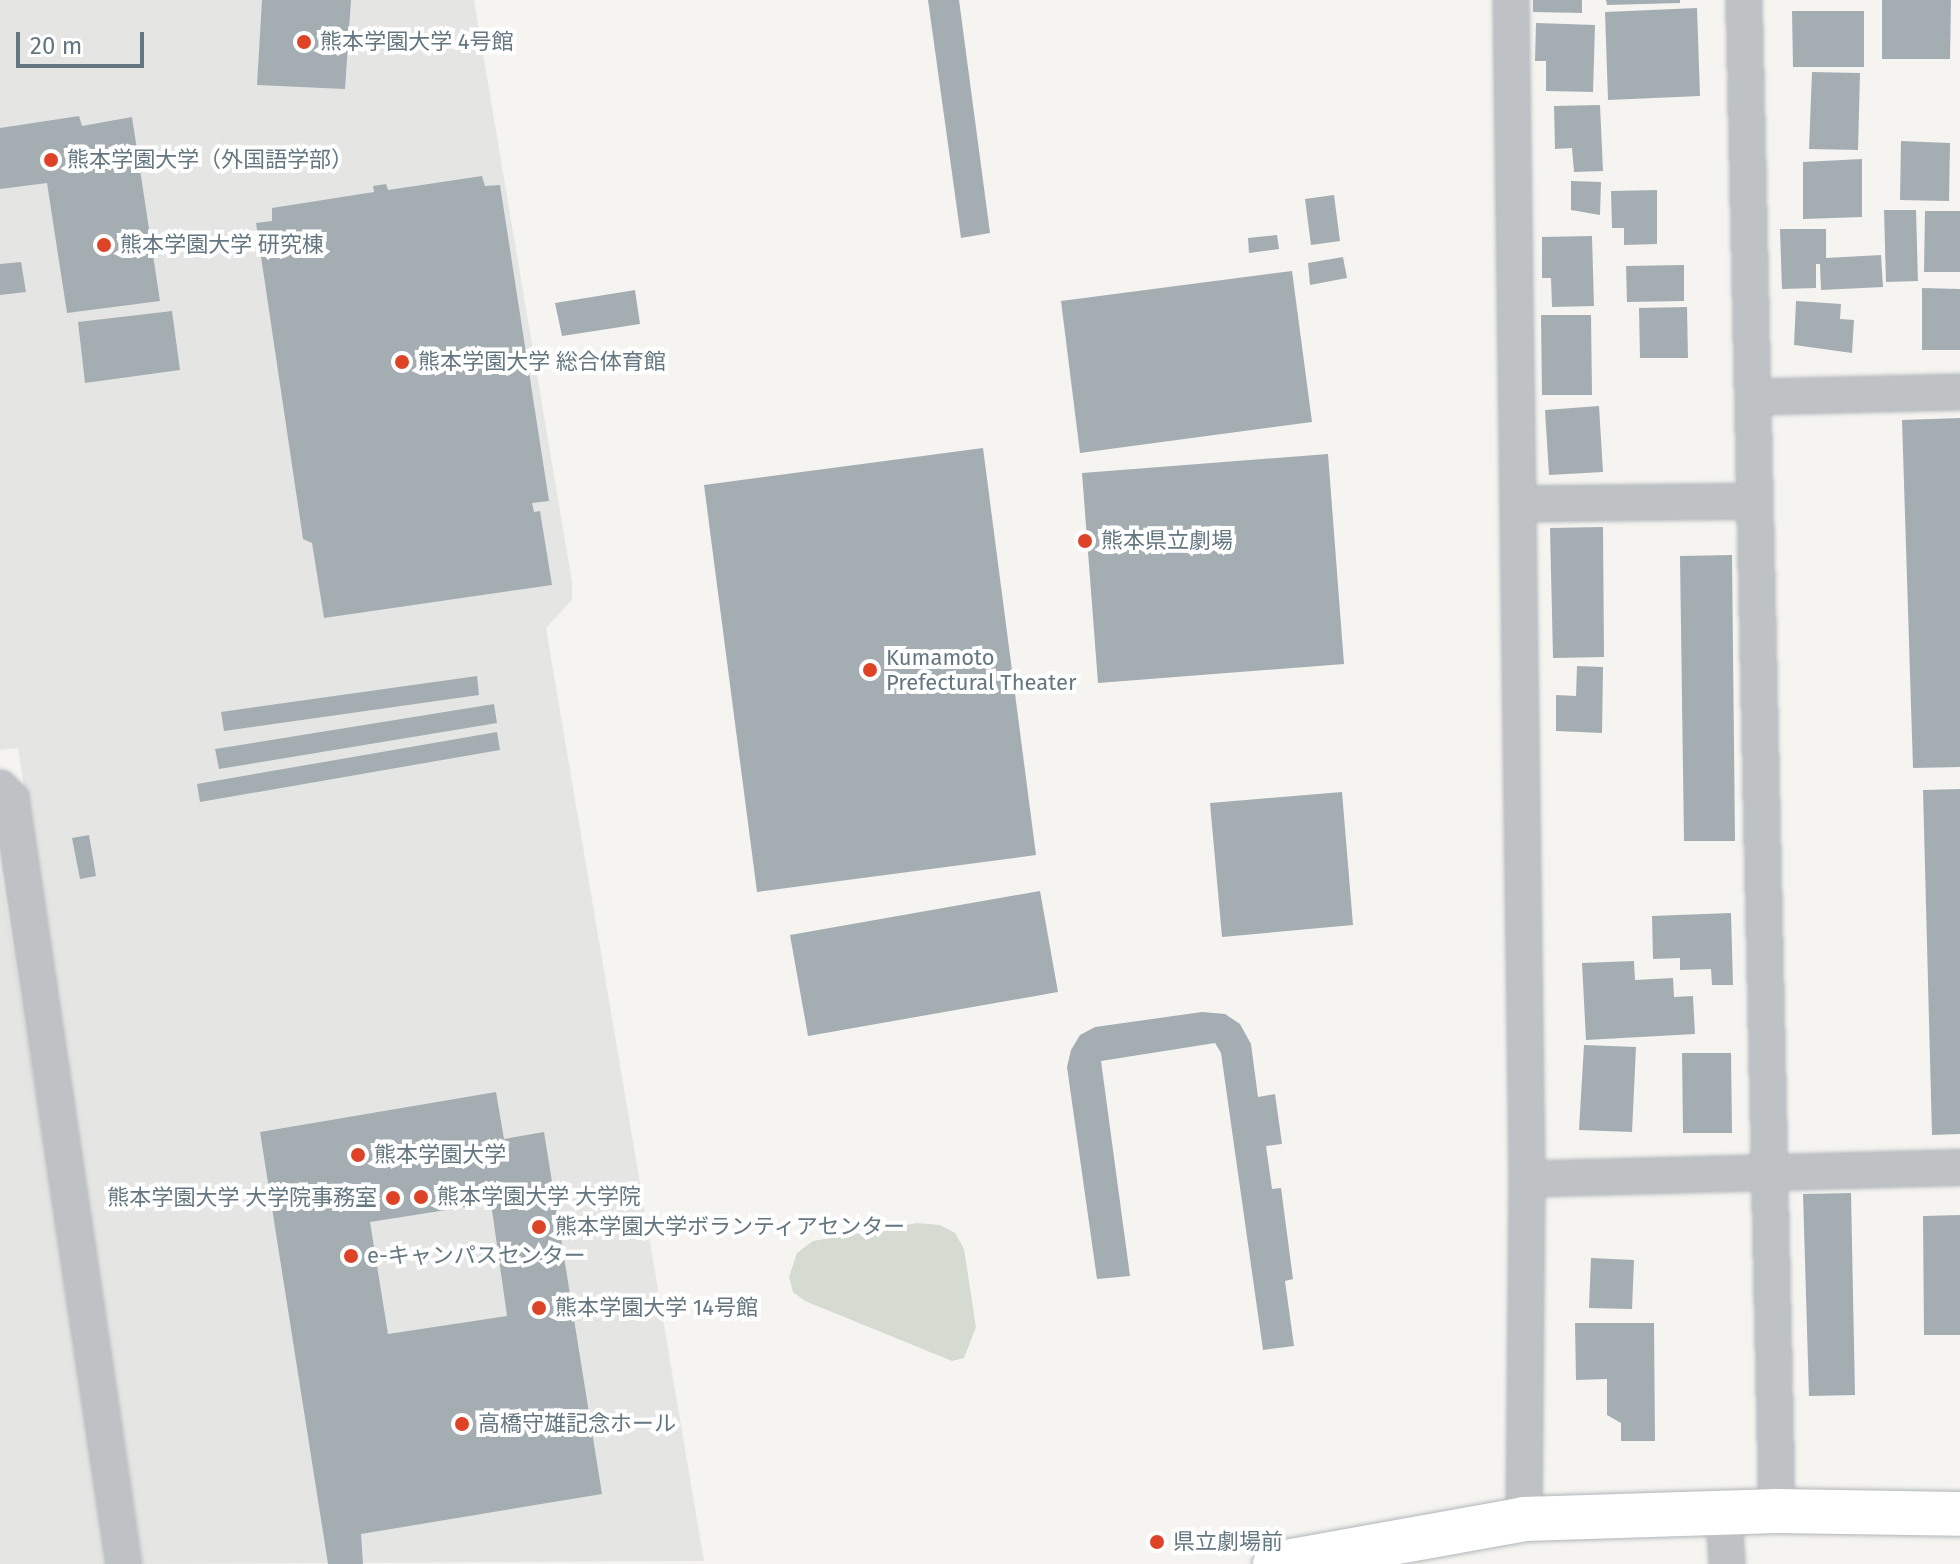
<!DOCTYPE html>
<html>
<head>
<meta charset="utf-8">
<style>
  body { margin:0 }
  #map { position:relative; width:1960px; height:1564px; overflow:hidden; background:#f5f4f1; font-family:"Fira Sans","Noto Sans JP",sans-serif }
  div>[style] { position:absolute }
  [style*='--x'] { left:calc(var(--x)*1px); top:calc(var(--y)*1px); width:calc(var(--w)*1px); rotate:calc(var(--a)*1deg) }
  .built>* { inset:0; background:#e5e6e4 }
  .green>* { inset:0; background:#d6dbd2 }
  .building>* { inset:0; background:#a4aeb2 }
  .roads { filter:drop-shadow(0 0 2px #b0b6ba) drop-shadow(0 0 2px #b0b6ba) }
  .street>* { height:34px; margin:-17px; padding:0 17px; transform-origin:17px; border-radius:17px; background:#bec2c5 }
  .secondary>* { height:44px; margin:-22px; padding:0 22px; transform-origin:22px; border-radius:22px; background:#fff }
  .dots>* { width:22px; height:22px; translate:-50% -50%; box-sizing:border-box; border:4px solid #fff; border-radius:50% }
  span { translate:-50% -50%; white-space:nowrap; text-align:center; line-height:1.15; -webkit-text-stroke:8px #fff; paint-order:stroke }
  .poi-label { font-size:22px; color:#647781 }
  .left { translate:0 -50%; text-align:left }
  .right { translate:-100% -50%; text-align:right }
  .scale { position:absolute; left:16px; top:32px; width:128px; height:36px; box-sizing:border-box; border:4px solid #647781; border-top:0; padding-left:10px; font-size:24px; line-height:28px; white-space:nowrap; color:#647781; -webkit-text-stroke:6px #fff; paint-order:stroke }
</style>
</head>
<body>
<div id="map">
  <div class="built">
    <i style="clip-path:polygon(0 0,474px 0,572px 582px,572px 600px,546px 628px,704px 1561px,143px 1564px,18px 748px,0 750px)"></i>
    <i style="clip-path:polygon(0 869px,20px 996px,113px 1564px,0 1564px)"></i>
  </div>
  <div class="green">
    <i style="clip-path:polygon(917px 1223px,940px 1225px,955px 1233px,964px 1249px,976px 1327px,964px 1358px,952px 1361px,805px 1301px,793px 1292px,789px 1277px,797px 1253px,813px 1241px)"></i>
  </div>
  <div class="building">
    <i style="clip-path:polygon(262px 0,351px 0,345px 89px,257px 85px)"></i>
    <i style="clip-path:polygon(928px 0,959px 0,990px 233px,961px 238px)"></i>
    <i style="clip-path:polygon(1533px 0,1582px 0,1582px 13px,1533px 12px)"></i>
    <i style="clip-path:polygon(1606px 0,1680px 0,1680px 3px,1607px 5px)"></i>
    <i style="clip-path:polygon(1882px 0,1951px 0,1950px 59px,1882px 59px)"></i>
    <i style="clip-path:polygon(1697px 8px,1700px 96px,1608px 100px,1605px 12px)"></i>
    <i style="clip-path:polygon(1792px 11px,1864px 11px,1864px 67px,1793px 67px)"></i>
    <i style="clip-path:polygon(1536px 23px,1595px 25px,1593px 92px,1546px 91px,1546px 61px,1535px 61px)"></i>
    <i style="clip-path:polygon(1812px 72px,1860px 73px,1858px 150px,1809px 149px)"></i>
    <i style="clip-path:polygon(1600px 105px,1603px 171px,1574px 172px,1572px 148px,1555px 149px,1554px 106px)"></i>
    <i style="clip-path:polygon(79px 116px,82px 126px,132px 117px,160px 301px,67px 313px,47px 183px,0 189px,0 128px)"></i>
    <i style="clip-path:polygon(1901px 141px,1950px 143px,1949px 201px,1900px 200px)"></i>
    <i style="clip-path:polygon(1862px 159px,1862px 217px,1803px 219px,1803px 162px)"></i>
    <i style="clip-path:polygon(482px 176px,485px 186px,500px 185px,549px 501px,532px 503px,534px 512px,540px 511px,552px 585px,324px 618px,312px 543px,303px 539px,256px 223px,272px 221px,272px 208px,374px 192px,373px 186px,386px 184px,388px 190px)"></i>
    <i style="clip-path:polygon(1571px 181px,1601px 182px,1600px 215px,1571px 210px)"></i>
    <i style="clip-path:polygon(1657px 190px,1657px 244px,1624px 245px,1624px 228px,1612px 228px,1611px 191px)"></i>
    <i style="clip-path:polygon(1334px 195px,1340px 241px,1311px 245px,1305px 199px)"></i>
    <i style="clip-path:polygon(1884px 210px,1916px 210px,1918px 281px,1886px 282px)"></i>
    <i style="clip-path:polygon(1925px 211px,1960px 211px,1960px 272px,1924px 272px)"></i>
    <i style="clip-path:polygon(1780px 229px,1826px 229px,1826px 258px,1881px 255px,1883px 287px,1821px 290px,1820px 264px,1816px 264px,1816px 288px,1782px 289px)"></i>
    <i style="clip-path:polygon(1277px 235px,1279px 249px,1249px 253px,1248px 238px)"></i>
    <i style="clip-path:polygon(1592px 236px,1594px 306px,1552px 307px,1551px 278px,1542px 278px,1542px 237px)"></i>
    <i style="clip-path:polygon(1343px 257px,1347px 278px,1310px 285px,1308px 263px)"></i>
    <i style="clip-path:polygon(21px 262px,26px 292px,0 295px,0 264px)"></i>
    <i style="clip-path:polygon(1684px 265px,1684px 301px,1627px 302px,1626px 266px)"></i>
    <i style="clip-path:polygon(1292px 271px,1312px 422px,1080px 453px,1061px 301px)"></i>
    <i style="clip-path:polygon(1922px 288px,1960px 289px,1960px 350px,1922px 350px)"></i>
    <i style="clip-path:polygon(635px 290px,640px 324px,562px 336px,555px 303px)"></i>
    <i style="clip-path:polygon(1796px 301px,1841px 304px,1840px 319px,1854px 320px,1852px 353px,1794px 345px)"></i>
    <i style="clip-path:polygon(1687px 307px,1688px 358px,1640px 358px,1639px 308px)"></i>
    <i style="clip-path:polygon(172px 311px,180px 370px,85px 383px,78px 322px)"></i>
    <i style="clip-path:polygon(1541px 315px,1591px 315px,1592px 395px,1542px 395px)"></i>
    <i style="clip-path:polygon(1599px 406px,1603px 472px,1549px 475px,1545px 410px)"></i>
    <i style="clip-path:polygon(1960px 418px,1960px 767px,1913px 768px,1902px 420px)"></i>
    <i style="clip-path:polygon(983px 448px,1036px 855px,757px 892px,704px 485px)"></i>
    <i style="clip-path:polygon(1328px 454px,1344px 664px,1098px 683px,1082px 473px)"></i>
    <i style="clip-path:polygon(1603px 527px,1604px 657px,1553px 658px,1550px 528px)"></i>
    <i style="clip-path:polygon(1732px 555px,1735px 841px,1684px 841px,1680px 556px)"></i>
    <i style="clip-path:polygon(1577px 666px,1603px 667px,1602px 733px,1556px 731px,1556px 695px,1576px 696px)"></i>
    <i style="clip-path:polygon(477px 676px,479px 695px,224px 731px,221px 712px)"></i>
    <i style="clip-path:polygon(494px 704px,497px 723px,219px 769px,215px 749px)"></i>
    <i style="clip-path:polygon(497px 732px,500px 750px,200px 802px,197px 784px)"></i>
    <i style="clip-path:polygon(1960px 789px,1960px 1134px,1932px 1135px,1923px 790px)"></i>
    <i style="clip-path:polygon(1342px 792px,1353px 925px,1222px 937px,1210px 803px)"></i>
    <i style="clip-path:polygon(89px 835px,96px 876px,80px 879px,72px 838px)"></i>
    <i style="clip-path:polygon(1040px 891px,1058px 992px,808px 1036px,790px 935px)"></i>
    <i style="clip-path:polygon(1731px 913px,1733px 985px,1712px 985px,1711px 969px,1680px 970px,1680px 958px,1653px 959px,1652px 916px)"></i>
    <i style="clip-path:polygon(1634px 961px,1635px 980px,1673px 978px,1674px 997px,1693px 996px,1695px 1034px,1586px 1040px,1582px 963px)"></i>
    <i style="clip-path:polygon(1202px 1012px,1225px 1014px,1240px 1024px,1251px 1044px,1258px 1097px,1275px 1094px,1282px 1144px,1266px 1146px,1272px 1189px,1281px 1188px,1293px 1279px,1285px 1281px,1294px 1346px,1263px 1350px,1221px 1053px,1215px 1043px,1101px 1061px,1130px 1276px,1097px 1279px,1067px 1067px,1071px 1050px,1080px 1035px,1095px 1027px)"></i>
    <i style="clip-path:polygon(1584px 1045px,1636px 1047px,1632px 1132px,1579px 1130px)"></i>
    <i style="clip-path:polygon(1682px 1053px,1731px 1053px,1732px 1133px,1683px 1133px)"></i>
    <i style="clip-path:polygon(evenodd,496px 1092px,504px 1139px,544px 1132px,602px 1494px,361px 1534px,363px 1564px,328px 1564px,260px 1132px,496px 1092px,491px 1203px,507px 1316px,388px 1334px,370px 1222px,491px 1203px)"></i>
    <i style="clip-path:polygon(1851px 1193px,1855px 1395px,1809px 1396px,1803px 1194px)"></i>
    <i style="clip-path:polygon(1960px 1215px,1960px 1335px,1924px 1335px,1923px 1216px)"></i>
    <i style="clip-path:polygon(1591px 1258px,1634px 1260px,1632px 1309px,1589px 1308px)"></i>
    <i style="clip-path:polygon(1575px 1323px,1654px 1323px,1655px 1441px,1621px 1441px,1621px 1423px,1607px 1415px,1607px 1379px,1576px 1380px)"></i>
  </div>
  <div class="roads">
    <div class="street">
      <i style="--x:1511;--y:0;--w:1179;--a:89.22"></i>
      <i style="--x:1527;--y:1179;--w:340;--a:90.5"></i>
      <i style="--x:1753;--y:397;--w:207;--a:-1.4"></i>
      <i style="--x:1755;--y:501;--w:1010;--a:88.75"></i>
      <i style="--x:1518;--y:504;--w:237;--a:-0.7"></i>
      <i style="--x:1755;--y:501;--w:501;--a:-91.26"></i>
      <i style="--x:0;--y:788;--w:16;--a:45"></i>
      <i style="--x:11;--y:799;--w:773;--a:81.6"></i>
      <i style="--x:1527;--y:1179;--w:433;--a:-1.5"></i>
      <i style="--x:1724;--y:1516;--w:48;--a:86.4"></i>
    </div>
    <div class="secondary">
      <i style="--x:1275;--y:1564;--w:253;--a:-10.2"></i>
      <i style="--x:1524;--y:1519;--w:253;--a:-1.8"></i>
      <i style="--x:1777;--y:1511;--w:183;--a:0.9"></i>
    </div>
  </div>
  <div class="dots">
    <i style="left:304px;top:42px;background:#df4327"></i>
    <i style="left:51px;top:160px;background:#df4327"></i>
    <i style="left:104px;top:245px;background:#df4327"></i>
    <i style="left:402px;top:362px;background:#df4327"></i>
    <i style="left:1085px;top:541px;background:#df4327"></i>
    <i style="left:870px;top:670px;background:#df4327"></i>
    <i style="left:358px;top:1155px;background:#df4327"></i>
    <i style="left:421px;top:1197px;background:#df4327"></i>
    <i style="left:393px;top:1198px;background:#df4327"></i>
    <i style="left:539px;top:1227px;background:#df4327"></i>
    <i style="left:351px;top:1256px;background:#df4327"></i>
    <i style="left:539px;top:1308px;background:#df4327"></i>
    <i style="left:462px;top:1424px;background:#df4327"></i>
    <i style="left:1157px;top:1542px;background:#df4327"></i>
  </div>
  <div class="poi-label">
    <span class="left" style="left:320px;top:42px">熊本学園大学 4号館</span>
    <span class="left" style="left:67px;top:160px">熊本学園大学（外国語学部）</span>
    <span class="left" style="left:120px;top:245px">熊本学園大学 研究棟</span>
    <span class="left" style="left:418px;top:362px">熊本学園大学 総合体育館</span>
    <span class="left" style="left:1101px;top:541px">熊本県立劇場</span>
    <span class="left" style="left:886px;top:670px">Kumamoto<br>Prefectural Theater</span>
    <span class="left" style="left:374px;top:1155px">熊本学園大学</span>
    <span class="left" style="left:437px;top:1197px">熊本学園大学 大学院</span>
    <span class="right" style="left:377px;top:1198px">熊本学園大学 大学院事務室</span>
    <span class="left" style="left:555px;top:1227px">熊本学園大学ボランティアセンター</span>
    <span class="left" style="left:367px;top:1256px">e-キャンパスセンター</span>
    <span class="left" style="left:555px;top:1308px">熊本学園大学 14号館</span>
    <span class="left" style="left:478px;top:1424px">高橋守雄記念ホール</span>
    <span class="left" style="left:1173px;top:1542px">県立劇場前</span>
  </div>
  <div class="scale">20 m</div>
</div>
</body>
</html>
